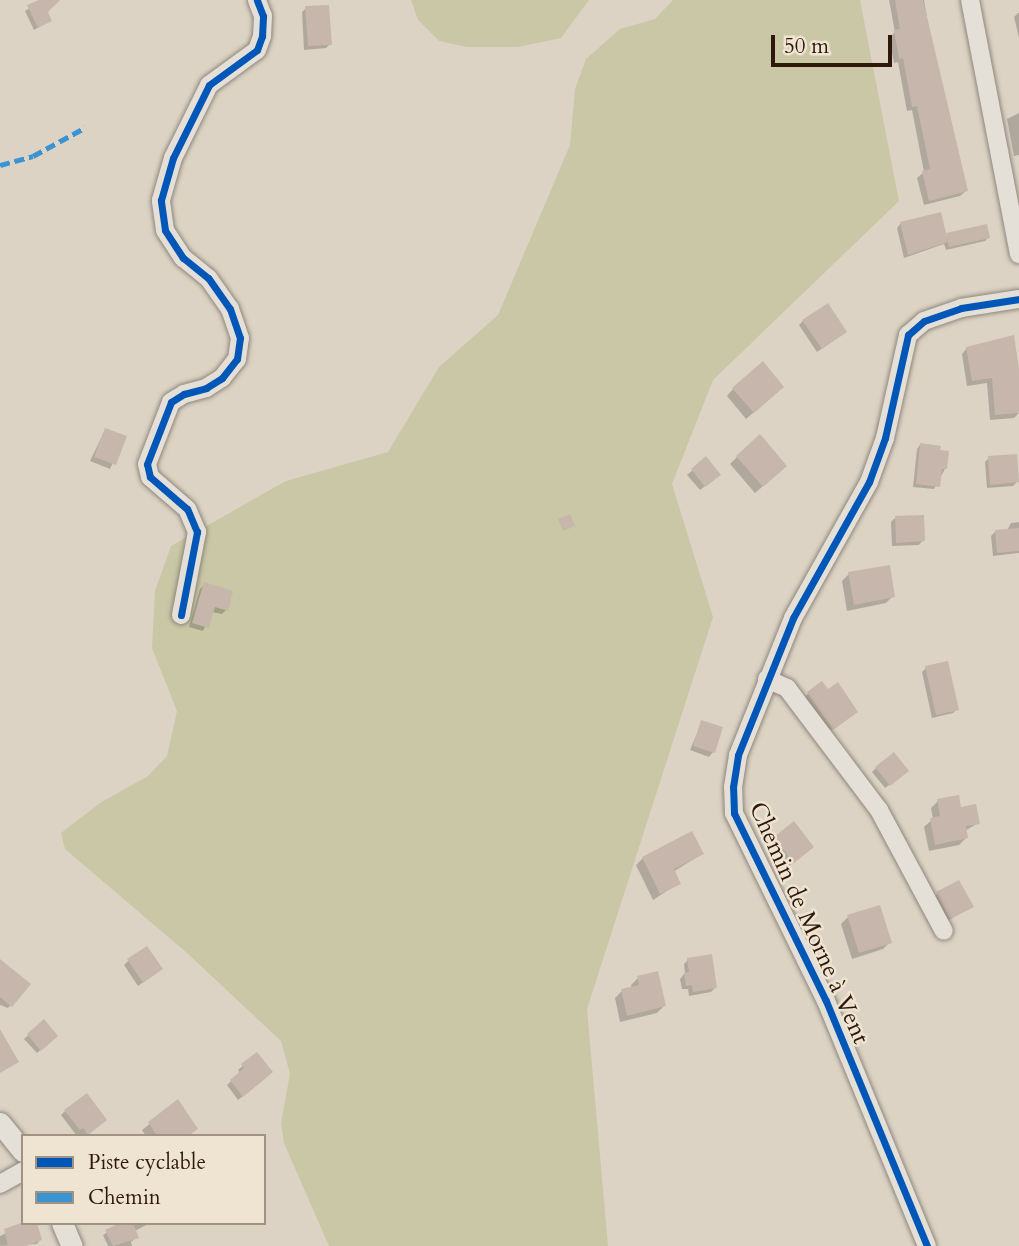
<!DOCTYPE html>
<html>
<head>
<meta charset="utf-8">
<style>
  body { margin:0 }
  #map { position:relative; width:1019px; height:1246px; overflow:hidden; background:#dcd3c4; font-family:Cardo,serif }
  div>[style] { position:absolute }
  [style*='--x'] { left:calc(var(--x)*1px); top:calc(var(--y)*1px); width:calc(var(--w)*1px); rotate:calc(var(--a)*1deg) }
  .green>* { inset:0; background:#c9c7a5 }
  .shadow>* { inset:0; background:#0003 }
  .building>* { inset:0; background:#c7b6ac }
  .roads { filter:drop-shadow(0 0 2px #8f877c) drop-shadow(0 0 2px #8f877c) }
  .minor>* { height:18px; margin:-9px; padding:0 9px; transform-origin:9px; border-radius:9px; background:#e4e0d8 }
  .tertiary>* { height:21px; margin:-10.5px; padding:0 10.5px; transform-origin:10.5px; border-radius:10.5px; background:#e4e0d8 }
  .quiet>* { height:5px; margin-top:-2.5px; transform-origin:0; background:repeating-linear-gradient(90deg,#3c93d2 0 10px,transparent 0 15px) }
  .cycleway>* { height:7px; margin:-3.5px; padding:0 3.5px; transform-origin:3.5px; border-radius:3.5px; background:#0057b8 }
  span { translate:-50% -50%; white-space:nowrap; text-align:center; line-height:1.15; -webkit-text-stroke:5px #efe4d2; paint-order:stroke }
  .street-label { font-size:24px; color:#2e180a }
  .legend { position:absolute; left:21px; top:1134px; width:245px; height:91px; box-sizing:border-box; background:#efe4d2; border:2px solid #a29282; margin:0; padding:9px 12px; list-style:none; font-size:21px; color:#2e180a }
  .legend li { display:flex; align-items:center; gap:14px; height:35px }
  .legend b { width:35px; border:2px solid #a29282 }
  .scale { position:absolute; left:771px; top:35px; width:121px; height:32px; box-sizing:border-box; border:4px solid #2e180a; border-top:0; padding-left:9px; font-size:21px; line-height:24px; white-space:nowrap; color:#2e180a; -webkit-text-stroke:5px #efe4d2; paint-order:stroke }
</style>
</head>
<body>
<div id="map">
  <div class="green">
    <i style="clip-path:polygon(411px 0,589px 0,561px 38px,518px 47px,467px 47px,439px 41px,418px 20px)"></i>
    <i style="clip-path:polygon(673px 0,860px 0,899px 201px,713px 380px,672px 484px,713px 617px,587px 1009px,608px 1246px,329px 1246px,284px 1143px,281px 1123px,290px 1074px,281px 1041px,187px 953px,65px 849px,61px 833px,100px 803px,148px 776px,167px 756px,177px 711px,152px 648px,155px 591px,171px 546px,286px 481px,388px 452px,439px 367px,498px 315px,570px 145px,575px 89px,586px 59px,620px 29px,655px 19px)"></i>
  </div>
  <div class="shadow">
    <i style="clip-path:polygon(43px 0,57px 0,46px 11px,50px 20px,34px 30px,25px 11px)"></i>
    <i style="clip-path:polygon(889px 0,924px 0,935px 65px,966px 191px,960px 196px,924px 205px,917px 178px,924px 172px,912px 110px,907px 111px,898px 62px,894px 63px,889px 38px,895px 32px)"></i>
    <i style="clip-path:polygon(306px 8px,330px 44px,326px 48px,304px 50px,302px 12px)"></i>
    <i style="clip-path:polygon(1018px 13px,1019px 13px,1019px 38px,1014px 17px)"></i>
    <i style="clip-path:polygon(1019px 113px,1019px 155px,1014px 156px,1007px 119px)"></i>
    <i style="clip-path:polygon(901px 223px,945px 236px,988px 238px,985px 241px,946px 250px,944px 244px,904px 258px,897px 228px)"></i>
    <i style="clip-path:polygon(803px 321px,840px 336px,817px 352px,799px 325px)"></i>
    <i style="clip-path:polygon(967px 348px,1019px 381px,1019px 413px,1014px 418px,990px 420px,987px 383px,967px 386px,962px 354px)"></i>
    <i style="clip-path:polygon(733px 389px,775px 394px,746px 419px,727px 396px)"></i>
    <i style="clip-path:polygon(105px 430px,125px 437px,110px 469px,90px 461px)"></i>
    <i style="clip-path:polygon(920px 445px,945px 469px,934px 489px,913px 487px,917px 449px)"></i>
    <i style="clip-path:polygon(737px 457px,778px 473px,755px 493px,730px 464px)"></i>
    <i style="clip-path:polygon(989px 458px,1017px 482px,1013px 486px,987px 488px,985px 462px)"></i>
    <i style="clip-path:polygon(706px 459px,714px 479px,700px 490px,687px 475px)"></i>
    <i style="clip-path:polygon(895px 518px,923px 540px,919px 545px,892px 546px,891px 522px)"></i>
    <i style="clip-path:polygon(1019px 522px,1019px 553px,993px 556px,991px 536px,995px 532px,1007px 531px,1011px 523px)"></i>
    <i style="clip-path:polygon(849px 574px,893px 596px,886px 603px,847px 611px,842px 581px)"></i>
    <i style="clip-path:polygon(205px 584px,226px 610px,222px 614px,212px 612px,203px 631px,189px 627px,200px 589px)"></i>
    <i style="clip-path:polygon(926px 668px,957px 709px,953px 713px,932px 718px,922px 672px)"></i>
    <i style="clip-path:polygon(822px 684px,852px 715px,828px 732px,804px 697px)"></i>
    <i style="clip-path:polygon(702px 722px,713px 752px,709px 757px,690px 750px)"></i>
    <i style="clip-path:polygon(876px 768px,903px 775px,885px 788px,872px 772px)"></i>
    <i style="clip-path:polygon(938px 801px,960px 809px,978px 823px,965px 831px,966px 838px,959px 845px,929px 851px,924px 827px,933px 819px,931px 808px)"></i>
    <i style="clip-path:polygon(775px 838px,808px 851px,789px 866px,771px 842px)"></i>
    <i style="clip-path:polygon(702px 854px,673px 872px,679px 883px,653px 900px,636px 865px,643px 858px)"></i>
    <i style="clip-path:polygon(937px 894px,972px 906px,946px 922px,933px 898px)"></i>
    <i style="clip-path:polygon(848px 917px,890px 942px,883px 949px,852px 959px,841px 924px)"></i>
    <i style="clip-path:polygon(688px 960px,715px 988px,711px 992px,689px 996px,688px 989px,682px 989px,680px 979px,685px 973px,684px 964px)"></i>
    <i style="clip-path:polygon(128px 961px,156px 973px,138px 986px,124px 965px)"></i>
    <i style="clip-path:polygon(0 970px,12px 1003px,8px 1008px,0 1005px)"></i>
    <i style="clip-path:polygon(638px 978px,664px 1006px,657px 1013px,620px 1022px,615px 998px,622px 991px,632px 988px,631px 985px)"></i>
    <i style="clip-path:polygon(44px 1022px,56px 1036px,37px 1053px,24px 1039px)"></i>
    <i style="clip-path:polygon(257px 1054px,267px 1077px,238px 1100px,227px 1085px,240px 1073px,238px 1070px)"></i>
    <i style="clip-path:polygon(178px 1102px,196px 1128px,188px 1136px,146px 1136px,142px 1130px)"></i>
    <i style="clip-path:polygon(65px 1111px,101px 1124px,85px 1136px,77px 1136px,61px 1115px)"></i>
    <i style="clip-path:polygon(28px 1223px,40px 1240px,37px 1244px,0 1246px,0 1236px)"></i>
    <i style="clip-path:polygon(124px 1223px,146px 1225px,135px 1231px,137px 1237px,131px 1242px,132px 1246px,108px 1246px,103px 1235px)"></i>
  </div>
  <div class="building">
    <i style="clip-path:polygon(39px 0,60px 0,48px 12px,52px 21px,38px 28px,27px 5px)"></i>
    <i style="clip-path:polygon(895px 0,923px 0,968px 191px,929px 201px,922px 171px,930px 169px,917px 106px,912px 107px,903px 58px,899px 59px,894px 30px,900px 29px)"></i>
    <i style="clip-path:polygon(329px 5px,332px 45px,308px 46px,305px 6px)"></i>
    <i style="clip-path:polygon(941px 212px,948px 242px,908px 255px,900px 222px)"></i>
    <i style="clip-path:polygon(987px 224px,990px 238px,949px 247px,946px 233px)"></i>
    <i style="clip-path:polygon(828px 303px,847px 332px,822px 349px,802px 320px)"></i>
    <i style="clip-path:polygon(1014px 335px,1019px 369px,1019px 413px,995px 415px,992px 378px,972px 381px,966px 347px)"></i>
    <i style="clip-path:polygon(763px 361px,784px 387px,754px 413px,732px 388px)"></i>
    <i style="clip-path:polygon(105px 428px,127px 436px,116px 465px,94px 457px)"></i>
    <i style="clip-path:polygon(760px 434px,787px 466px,763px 487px,736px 456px)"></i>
    <i style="clip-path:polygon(920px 443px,941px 446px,940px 450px,949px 451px,947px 469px,942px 469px,940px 487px,916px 484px)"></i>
    <i style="clip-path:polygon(1017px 454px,1019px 482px,990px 485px,988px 456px)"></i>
    <i style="clip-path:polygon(706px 456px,721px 475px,705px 487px,691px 469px)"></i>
    <i style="clip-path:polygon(570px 514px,575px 526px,563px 531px,558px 519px)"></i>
    <i style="clip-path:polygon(924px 515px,925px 541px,896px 543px,895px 516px)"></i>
    <i style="clip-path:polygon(1019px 528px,1019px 551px,997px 553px,995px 530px)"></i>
    <i style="clip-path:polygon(890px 565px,895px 597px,854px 605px,848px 572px)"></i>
    <i style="clip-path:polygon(204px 582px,233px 591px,228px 611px,215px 607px,209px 628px,192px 623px)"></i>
    <i style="clip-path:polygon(948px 661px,959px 710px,936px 715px,925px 666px)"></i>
    <i style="clip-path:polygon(822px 681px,828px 689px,838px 682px,858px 712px,833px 730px,807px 692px)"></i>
    <i style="clip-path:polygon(701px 720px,723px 727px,715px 753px,693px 746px)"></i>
    <i style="clip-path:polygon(894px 752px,909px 771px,890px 786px,875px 767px)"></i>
    <i style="clip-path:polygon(959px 795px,961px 807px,976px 804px,980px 824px,966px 826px,968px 838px,935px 845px,930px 818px,940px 816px,937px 799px)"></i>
    <i style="clip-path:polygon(794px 821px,814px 847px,794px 863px,774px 837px)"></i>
    <i style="clip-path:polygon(692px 831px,704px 854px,674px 869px,681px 884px,660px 894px,642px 857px)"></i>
    <i style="clip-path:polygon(959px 880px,974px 907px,950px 919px,936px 892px)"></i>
    <i style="clip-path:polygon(880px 905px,892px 943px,859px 953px,847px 915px)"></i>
    <i style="clip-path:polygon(147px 946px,163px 969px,143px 983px,127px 959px)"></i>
    <i style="clip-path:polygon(712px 954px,717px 988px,693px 992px,692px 985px,686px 986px,684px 973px,689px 972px,687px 958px)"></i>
    <i style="clip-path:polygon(0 959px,31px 984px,12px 1007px,0 997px)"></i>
    <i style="clip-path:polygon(658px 971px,666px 1006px,627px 1016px,621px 989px,639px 985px,637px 976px)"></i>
    <i style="clip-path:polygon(44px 1019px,58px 1036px,41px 1051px,27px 1034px)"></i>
    <i style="clip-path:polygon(0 1029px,19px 1062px,0 1073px)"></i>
    <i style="clip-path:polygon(257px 1052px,273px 1072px,243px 1097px,230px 1080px,244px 1068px,241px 1064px)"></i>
    <i style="clip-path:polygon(87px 1093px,107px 1120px,88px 1135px,83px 1128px,80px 1130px,64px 1110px)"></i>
    <i style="clip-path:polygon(178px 1099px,198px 1129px,188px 1136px,157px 1136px,148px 1122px)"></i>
    <i style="clip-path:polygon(21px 1223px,37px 1223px,42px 1240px,26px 1246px,8px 1246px,4px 1229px)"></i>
    <i style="clip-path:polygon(120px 1223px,133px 1223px,139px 1238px,113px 1246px,105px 1230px)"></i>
  </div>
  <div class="roads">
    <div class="minor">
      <i style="--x:970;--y:0;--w:259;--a:79.1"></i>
      <i style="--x:181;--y:615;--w:85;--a:-79.1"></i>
      <i style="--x:197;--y:532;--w:25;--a:-113"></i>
      <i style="--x:187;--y:509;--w:49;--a:-139.1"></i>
      <i style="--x:150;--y:477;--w:13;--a:-103"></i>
      <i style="--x:147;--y:464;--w:66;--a:-68.8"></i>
      <i style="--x:171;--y:402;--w:15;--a:-32"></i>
      <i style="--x:184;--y:394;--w:23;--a:-15"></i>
      <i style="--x:206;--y:388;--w:19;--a:-32"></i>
      <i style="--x:222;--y:378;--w:24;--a:-52"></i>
      <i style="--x:237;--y:359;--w:21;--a:-82"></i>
      <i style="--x:240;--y:338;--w:31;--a:-109"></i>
      <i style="--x:230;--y:309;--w:38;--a:-125"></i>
      <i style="--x:208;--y:278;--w:32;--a:-141"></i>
      <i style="--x:183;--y:258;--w:33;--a:-123"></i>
      <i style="--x:165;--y:230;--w:30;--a:-98"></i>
      <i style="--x:161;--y:200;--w:44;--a:-74.1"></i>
      <i style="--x:173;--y:158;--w:81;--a:-63.7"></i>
      <i style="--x:209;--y:85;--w:59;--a:-36.1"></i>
      <i style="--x:257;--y:50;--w:15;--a:-70"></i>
      <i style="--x:262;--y:36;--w:20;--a:-87"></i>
      <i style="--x:263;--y:16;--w:17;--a:-111"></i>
      <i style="--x:767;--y:679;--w:22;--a:24"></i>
      <i style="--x:787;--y:688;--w:153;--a:53"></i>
      <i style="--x:879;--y:810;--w:137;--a:61.8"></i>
      <i style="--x:0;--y:1184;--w:26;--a:-29"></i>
      <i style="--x:927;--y:1246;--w:265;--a:-112.4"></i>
      <i style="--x:826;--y:1001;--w:209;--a:-116.1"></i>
      <i style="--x:734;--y:813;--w:26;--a:-92"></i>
      <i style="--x:733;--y:787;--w:32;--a:-81"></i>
      <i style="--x:738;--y:755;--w:148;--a:-68.1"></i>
      <i style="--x:793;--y:618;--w:156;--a:-60.8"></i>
      <i style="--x:869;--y:482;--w:47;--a:-70"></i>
      <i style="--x:885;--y:438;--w:106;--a:-77.4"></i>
      <i style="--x:908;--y:335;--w:21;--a:-41"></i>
      <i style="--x:924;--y:321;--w:39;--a:-19"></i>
      <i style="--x:961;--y:308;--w:59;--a:-8.8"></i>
    </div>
    <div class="tertiary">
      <i style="--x:0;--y:1123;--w:36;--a:51"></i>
      <i style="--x:62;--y:1223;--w:25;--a:67"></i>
    </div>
  </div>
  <div class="quiet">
    <i style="--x:0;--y:165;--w:34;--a:-15"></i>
    <i style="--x:33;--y:156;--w:60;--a:-28.7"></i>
  </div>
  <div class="cycleway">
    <i style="--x:181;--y:615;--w:85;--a:-79.1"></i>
    <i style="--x:197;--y:532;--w:25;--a:-113"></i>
    <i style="--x:187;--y:509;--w:49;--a:-139.1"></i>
    <i style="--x:150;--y:477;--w:13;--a:-103"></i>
    <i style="--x:147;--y:464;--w:66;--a:-68.8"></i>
    <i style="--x:171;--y:402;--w:15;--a:-32"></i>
    <i style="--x:184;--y:394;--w:23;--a:-15"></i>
    <i style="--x:206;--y:388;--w:19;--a:-32"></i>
    <i style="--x:222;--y:378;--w:24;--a:-52"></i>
    <i style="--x:237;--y:359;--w:21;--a:-82"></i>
    <i style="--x:240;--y:338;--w:31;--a:-109"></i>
    <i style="--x:230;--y:309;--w:38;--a:-125"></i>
    <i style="--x:208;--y:278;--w:32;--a:-141"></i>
    <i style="--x:183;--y:258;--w:33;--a:-123"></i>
    <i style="--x:165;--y:230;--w:30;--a:-98"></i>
    <i style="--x:161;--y:200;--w:44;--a:-74.1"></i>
    <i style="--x:173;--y:158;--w:81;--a:-63.7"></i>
    <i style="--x:209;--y:85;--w:59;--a:-36.1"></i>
    <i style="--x:257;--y:50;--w:15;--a:-70"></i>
    <i style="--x:262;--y:36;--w:20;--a:-87"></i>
    <i style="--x:263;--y:16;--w:17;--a:-111"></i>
    <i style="--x:927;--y:1246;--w:265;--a:-112.4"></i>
    <i style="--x:826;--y:1001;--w:209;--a:-116.1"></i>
    <i style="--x:734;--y:813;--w:26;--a:-92"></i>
    <i style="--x:733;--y:787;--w:32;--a:-81"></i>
    <i style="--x:738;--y:755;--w:148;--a:-68.1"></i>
    <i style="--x:793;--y:618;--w:156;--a:-60.8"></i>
    <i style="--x:869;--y:482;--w:47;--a:-70"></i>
    <i style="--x:885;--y:438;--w:106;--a:-77.4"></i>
    <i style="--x:908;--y:335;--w:21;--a:-41"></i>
    <i style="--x:924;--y:321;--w:39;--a:-19"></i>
    <i style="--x:961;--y:308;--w:59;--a:-8.8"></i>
  </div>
  <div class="street-label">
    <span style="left:809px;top:923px;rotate:66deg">Chemin de Morne à Vent</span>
  </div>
  <ul class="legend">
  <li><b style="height:9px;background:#0057b8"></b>Piste cyclable</li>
  <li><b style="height:9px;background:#3c93d2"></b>Chemin</li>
  </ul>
  <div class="scale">50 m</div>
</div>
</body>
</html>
